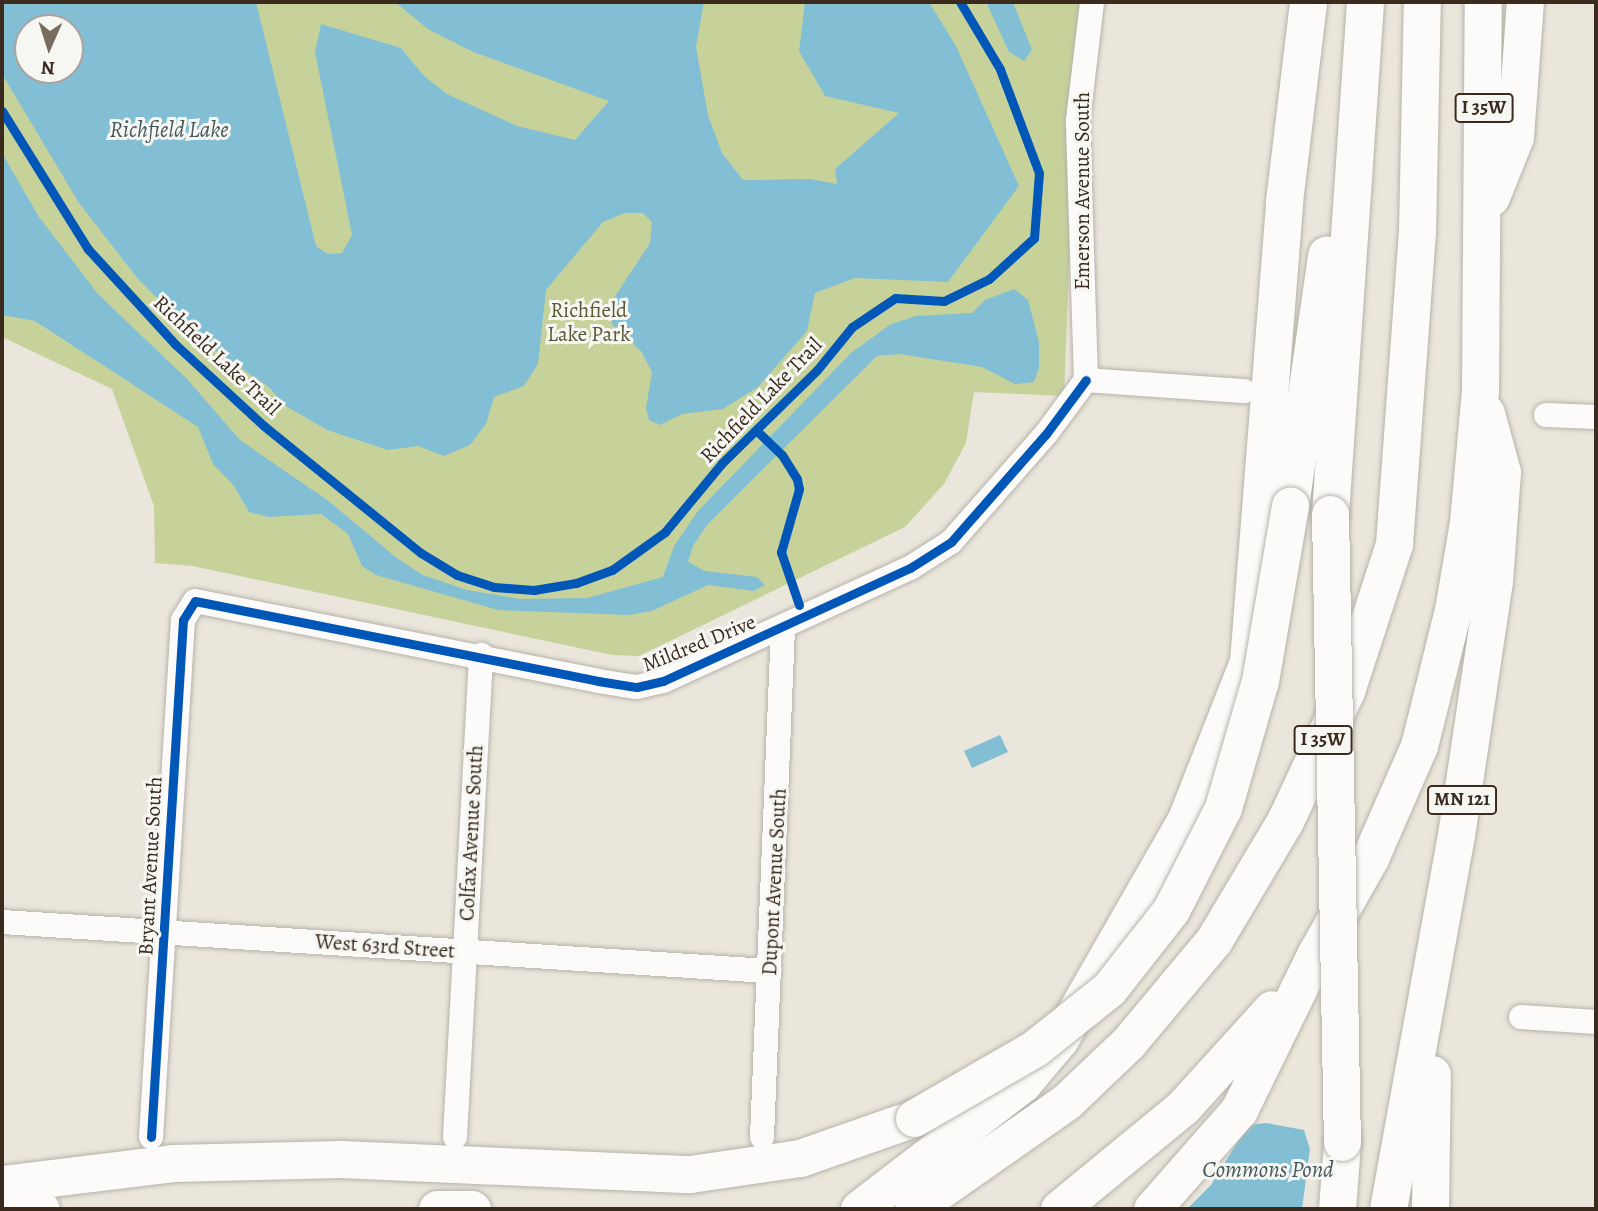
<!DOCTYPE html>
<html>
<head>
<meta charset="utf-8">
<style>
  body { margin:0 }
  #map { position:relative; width:1598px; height:1211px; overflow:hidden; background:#eae6db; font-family:Alegreya,serif }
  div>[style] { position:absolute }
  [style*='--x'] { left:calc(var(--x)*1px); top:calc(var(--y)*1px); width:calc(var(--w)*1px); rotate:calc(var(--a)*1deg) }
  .green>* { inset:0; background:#c7d29b }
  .water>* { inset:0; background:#82bfd5 }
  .roads { filter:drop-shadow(0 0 2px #b7b3ab) drop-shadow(0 0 2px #b7b3ab) }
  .minor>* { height:24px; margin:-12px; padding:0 12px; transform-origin:12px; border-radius:12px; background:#fcfbfa }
  .highway>* { height:37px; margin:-18.5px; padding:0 18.5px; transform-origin:18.5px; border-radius:18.5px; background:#fcfbfa }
  .bridges { filter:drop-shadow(0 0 2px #b7b3ab) drop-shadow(0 0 2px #b7b3ab) }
  .highway-bridge>* { height:37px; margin:-18.5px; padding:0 18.5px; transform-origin:18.5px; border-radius:18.5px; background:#fcfbfa }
  .cycleway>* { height:9px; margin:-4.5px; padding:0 4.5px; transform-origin:4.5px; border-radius:4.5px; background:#0057b8 }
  span { translate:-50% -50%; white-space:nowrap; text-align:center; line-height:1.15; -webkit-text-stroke:6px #f6f6f2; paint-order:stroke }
  .shield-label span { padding:2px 5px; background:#f6f6f2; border:2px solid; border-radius:5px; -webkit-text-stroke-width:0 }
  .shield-label { font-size:19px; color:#3b2a1e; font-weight:700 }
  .street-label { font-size:21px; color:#3b2a1e }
  .park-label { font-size:21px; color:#5c5734 }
  .water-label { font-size:23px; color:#44585d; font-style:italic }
  .frame { position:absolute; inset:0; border:4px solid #3b2a1e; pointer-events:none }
  .north { position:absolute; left:14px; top:14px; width:70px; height:70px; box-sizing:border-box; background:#f6f6f2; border:2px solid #aba49d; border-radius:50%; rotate:183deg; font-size:19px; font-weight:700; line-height:28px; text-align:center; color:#3b2a1e }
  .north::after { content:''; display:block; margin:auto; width:24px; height:32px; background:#786c60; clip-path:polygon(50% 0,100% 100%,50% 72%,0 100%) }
</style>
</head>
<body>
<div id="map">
  <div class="green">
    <i style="clip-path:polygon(evenodd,2px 2px,1080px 2px,1064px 396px,974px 392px,966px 443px,944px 484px,905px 527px,639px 656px,612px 655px,193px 566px,155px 563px,154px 506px,112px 389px,2px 337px,2px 2px,28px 28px,70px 28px,70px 70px,28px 70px,28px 28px)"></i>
  </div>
  <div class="water">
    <i style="clip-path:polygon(evenodd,2px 2px,256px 2px,316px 246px,328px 254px,342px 253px,352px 235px,315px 52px,321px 24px,401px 48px,424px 76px,447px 94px,517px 126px,575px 140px,609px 101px,471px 51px,428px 29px,395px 2px,704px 2px,696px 47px,708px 115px,722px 153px,743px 180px,810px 179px,837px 184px,835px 169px,899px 113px,825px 96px,799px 51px,805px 2px,929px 2px,956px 46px,1019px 186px,948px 282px,855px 278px,815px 293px,807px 331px,758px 387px,723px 409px,682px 414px,660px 425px,649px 420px,646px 408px,652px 372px,641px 351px,612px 324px,610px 304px,650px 243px,652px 222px,643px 213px,625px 213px,603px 222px,546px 290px,538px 364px,524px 386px,494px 397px,486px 424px,470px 445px,444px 456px,418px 446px,388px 450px,327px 430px,284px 405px,269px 387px,197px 338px,138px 279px,79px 203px,2px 74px,2px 2px,70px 28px,70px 70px,28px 70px,28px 28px,70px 28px)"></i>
    <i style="clip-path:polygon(986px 2px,1013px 2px,1032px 50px,1024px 61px,1009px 52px)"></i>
    <i style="clip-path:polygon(2px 153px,39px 217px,98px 294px,188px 380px,240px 440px,330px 502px,398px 559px,423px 575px,467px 590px,520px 599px,587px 598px,663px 577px,674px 546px,698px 511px,851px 353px,891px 324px,916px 316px,972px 313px,985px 300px,1014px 289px,1028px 300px,1039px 342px,1039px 368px,1034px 382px,1015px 384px,982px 367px,899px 354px,877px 356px,707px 525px,693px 546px,688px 562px,705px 571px,757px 577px,765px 585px,754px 591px,708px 585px,652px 611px,629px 615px,498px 610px,376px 575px,362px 566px,348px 534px,321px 514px,269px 517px,249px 512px,234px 486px,213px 464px,198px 427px,35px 321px,2px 315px)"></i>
    <i style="clip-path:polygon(1000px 735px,1008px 752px,972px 768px,964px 751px)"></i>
    <i style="clip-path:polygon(1266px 1123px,1304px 1130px,1310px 1149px,1302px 1209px,1187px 1209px,1211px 1185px,1248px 1125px)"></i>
  </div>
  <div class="roads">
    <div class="minor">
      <i style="--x:1086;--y:380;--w:260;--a:-91.8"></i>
      <i style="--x:1078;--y:120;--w:119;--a:-83.2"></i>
      <i style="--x:1086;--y:380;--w:159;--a:4"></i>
      <i style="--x:1546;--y:415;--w:50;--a:2.3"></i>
      <i style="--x:2;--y:922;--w:769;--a:3.66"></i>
      <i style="--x:1521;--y:1017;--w:75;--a:3.8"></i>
      <i style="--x:151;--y:1137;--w:518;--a:-86.46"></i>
      <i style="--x:183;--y:620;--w:22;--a:-58"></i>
      <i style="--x:195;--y:601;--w:411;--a:11.2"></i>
      <i style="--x:598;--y:681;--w:39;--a:9"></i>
      <i style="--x:637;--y:687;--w:27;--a:-13"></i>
      <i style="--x:663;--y:681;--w:272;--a:-24.6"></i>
      <i style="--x:910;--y:568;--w:49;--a:-32.4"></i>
      <i style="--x:951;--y:542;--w:144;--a:-48.7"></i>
      <i style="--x:1046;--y:434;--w:67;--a:-53.5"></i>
      <i style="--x:455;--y:1137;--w:483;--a:-86.9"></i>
      <i style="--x:762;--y:1137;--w:509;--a:-87.64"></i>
    </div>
    <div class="highway">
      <i style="--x:1491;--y:197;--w:65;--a:-68.2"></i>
      <i style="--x:1515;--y:137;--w:135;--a:-85.8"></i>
      <i style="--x:1290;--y:506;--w:254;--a:-81.8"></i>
      <i style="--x:1330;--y:514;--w:513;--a:-86.09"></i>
      <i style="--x:2;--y:1184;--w:172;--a:-7"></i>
      <i style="--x:173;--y:1163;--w:168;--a:-1.4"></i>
      <i style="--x:341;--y:1159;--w:349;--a:2.5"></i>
      <i style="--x:690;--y:1174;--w:111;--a:-8.3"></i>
      <i style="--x:800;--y:1158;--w:121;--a:-19.3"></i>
      <i style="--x:2;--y:1204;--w:39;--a:7"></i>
      <i style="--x:437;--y:1209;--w:35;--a:0"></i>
      <i style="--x:859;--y:1209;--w:207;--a:-37.5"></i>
      <i style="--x:1023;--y:1083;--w:57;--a:-49.9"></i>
      <i style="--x:1060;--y:1039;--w:254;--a:-60.2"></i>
      <i style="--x:1186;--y:819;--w:169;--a:-68.5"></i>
      <i style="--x:1248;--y:662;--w:462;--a:-85.5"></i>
      <i style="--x:1284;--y:201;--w:200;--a:-83.1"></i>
      <i style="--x:913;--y:1209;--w:187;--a:-35"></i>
      <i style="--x:1066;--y:1102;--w:86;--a:-43.6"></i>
      <i style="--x:1128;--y:1043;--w:134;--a:-50.1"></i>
      <i style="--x:1214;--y:940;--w:139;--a:-59.2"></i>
      <i style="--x:1285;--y:821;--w:144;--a:-64.9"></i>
      <i style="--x:1346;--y:691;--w:155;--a:-71.9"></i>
      <i style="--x:1394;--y:544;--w:313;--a:-85.8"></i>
      <i style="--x:1417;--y:232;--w:230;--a:-88.8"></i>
      <i style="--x:1059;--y:1209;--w:161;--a:-39.4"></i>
      <i style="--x:1183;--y:1107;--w:132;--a:-47.8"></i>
      <i style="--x:1152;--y:1209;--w:132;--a:-48.7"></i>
      <i style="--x:1239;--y:1110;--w:173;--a:-63.9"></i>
      <i style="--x:1315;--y:955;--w:112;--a:-60.4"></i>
      <i style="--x:1370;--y:858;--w:122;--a:-66.4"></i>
      <i style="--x:1419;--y:746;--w:140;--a:-76"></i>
      <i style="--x:1453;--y:610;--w:89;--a:-80.3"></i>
      <i style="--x:1468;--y:522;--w:133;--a:-84.8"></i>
      <i style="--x:1480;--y:390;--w:388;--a:-89.6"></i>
      <i style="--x:1337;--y:1209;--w:67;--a:-85.7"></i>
      <i style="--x:1388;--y:1209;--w:380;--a:-79.7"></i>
      <i style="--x:1456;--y:835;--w:257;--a:-81.5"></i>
      <i style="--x:1494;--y:581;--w:109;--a:-85.8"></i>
      <i style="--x:1502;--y:472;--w:61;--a:-105.2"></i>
      <i style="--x:1430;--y:1209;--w:135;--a:-89.2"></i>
    </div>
  </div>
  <div class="bridges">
    <div class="highway-bridge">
      <i style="--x:1330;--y:514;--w:628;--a:88.91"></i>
      <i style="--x:914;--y:1118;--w:140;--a:-30"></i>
      <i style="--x:1035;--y:1048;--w:95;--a:-38.6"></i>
      <i style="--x:1109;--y:989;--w:100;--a:-51.9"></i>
      <i style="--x:1171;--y:910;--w:114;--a:-63"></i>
      <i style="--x:1223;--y:808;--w:132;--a:-73.8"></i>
      <i style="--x:1260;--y:681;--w:178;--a:-80.3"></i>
    </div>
  </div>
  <div class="cycleway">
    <i style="--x:2;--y:111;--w:163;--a:58.1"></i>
    <i style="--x:88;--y:249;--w:130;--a:47.5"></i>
    <i style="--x:176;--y:345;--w:120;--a:42.6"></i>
    <i style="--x:264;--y:426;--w:202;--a:39"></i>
    <i style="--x:421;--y:553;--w:42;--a:31.4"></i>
    <i style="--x:457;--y:575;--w:39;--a:18"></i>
    <i style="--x:494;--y:587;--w:40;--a:4.3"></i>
    <i style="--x:534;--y:590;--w:43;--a:-9.5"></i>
    <i style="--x:576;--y:583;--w:38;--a:-20"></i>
    <i style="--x:612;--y:570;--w:65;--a:-35.6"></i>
    <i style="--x:665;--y:532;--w:89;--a:-50.4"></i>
    <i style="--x:722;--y:463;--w:133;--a:-44.4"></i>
    <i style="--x:817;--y:370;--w:55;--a:-50.9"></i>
    <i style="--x:852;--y:327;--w:52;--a:-34"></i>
    <i style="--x:895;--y:298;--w:49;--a:3.5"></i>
    <i style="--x:944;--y:301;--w:50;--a:-26.1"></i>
    <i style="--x:989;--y:279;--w:61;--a:-42.3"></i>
    <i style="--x:1034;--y:238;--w:65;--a:-85.6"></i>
    <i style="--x:1039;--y:173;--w:111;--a:-110.6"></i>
    <i style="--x:1000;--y:69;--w:78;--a:-120.8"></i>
    <i style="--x:757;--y:431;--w:35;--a:44"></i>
    <i style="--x:782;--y:455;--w:28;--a:58"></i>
    <i style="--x:797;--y:479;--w:10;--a:79"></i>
    <i style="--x:799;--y:489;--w:66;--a:105.9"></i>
    <i style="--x:781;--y:552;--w:56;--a:71.2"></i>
    <i style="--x:151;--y:1137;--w:518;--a:-86.46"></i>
    <i style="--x:183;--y:620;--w:22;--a:-58"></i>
    <i style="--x:195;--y:601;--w:411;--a:11.2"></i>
    <i style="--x:598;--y:681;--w:39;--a:9"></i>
    <i style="--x:637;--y:687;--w:27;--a:-13"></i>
    <i style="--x:663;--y:681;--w:272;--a:-24.6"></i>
    <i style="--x:910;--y:568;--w:49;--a:-32.4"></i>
    <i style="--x:951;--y:542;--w:144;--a:-48.7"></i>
    <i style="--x:1046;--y:434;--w:67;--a:-53.5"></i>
  </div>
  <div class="shield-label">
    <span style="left:1484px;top:108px">I 35W</span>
    <span style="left:1323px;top:740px">I 35W</span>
    <span style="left:1462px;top:800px">MN 121</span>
  </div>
  <div class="street-label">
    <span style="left:1082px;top:191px;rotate:-90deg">Emerson Avenue South</span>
    <span style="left:217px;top:355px;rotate:43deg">Richfield Lake Trail</span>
    <span style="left:761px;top:400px;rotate:-46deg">Richfield Lake Trail</span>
    <span style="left:699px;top:643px;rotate:-22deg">Mildred Drive</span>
    <span style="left:471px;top:833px;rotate:-87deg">Colfax Avenue South</span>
    <span style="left:150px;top:866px;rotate:-87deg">Bryant Avenue South</span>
    <span style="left:774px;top:882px;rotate:-87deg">Dupont Avenue South</span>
    <span style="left:385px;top:946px;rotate:4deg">West 63rd Street</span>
  </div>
  <div class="park-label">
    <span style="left:589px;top:322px">Richfield<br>Lake Park</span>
  </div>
  <div class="water-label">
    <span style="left:169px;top:130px">Richfield Lake</span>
    <span style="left:1268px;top:1170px">Commons Pond</span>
  </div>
  <div class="frame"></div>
  <div class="north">N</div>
</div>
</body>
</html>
